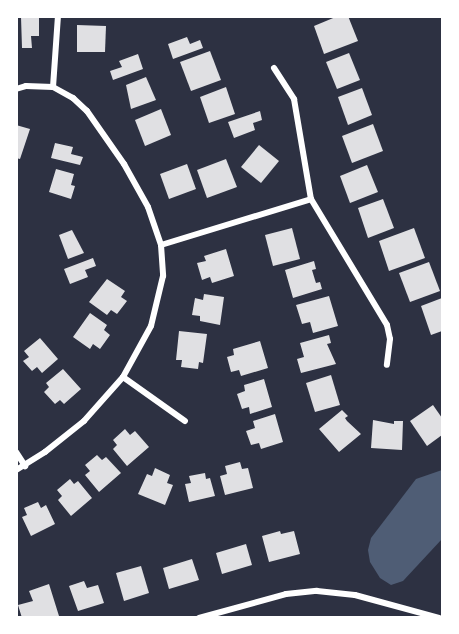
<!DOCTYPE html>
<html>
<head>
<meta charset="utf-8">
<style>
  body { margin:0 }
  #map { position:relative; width:459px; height:634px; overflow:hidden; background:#2d3142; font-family:Mulish,sans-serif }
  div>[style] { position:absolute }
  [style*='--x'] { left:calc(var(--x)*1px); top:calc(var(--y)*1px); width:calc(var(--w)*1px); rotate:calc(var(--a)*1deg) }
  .water>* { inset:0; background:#4f5d75 }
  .building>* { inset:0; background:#e0e0e3 }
  .minor>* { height:6px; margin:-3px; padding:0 3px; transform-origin:3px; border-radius:3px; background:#fff }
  span { translate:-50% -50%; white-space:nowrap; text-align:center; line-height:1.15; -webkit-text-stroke:4.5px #fff; paint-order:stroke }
  .frame { position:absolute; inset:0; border:18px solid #fff; pointer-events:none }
</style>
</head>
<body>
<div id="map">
  <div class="water">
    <i style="clip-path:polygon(442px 470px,442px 539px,403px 581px,391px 585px,380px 578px,370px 562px,368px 550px,371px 538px,416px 479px)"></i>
  </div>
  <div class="building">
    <i style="clip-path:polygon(338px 16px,348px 16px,358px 41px,324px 54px,314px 26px)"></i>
    <i style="clip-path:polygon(21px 17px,39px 17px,39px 36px,31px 36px,32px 48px,22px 48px)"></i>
    <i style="clip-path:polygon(77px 25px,106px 26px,105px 52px,77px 52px)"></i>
    <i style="clip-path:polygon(187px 37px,190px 44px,200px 40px,203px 48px,173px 59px,168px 44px)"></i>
    <i style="clip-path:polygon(210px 51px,221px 80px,191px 91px,180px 62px)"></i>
    <i style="clip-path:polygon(349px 53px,360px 80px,337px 89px,326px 62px)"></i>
    <i style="clip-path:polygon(138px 54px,143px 69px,113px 80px,110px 71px,122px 67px,119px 61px)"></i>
    <i style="clip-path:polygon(146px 77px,156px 100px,131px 109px,126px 85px)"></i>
    <i style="clip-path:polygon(226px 87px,235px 114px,209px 123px,200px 97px)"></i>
    <i style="clip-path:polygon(362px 88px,372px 115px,348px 125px,338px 97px)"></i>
    <i style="clip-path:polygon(161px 109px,171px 135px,145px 146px,135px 120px)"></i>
    <i style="clip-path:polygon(260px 111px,262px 120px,253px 123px,255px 130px,234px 138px,228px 122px)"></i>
    <i style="clip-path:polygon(373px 124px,383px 151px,352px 163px,342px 136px)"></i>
    <i style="clip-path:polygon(16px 125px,30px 129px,20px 159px,16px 158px)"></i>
    <i style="clip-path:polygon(55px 143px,73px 147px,71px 154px,83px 157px,80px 165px,51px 158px)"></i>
    <i style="clip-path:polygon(259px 145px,279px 161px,261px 183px,241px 167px)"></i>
    <i style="clip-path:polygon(226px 159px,237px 187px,207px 198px,197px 170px)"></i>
    <i style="clip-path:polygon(187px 164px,196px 189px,169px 199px,160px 174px)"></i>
    <i style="clip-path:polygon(367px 165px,378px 192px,350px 203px,340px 176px)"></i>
    <i style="clip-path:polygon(56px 169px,74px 174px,71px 185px,75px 186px,71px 199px,49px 192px)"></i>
    <i style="clip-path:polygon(383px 199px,394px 228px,368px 238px,358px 208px)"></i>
    <i style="clip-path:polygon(292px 228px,300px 259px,273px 266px,265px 235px)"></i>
    <i style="clip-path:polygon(414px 228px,425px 258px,389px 271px,379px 241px)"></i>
    <i style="clip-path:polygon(72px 230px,84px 253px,68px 259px,59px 235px)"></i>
    <i style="clip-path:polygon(226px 249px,234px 276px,212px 283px,210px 277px,202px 280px,197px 263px,206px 261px,204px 256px)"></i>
    <i style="clip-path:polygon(93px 258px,96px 266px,85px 270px,88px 277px,70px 284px,64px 269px)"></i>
    <i style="clip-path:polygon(314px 261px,316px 269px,312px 270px,315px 280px,316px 283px,320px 282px,322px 289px,293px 298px,285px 270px)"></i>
    <i style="clip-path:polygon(429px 262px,440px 291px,410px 302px,399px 273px)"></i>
    <i style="clip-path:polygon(107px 279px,125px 291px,121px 297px,127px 301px,117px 314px,111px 310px,107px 315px,89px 302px)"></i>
    <i style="clip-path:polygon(204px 294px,224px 297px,220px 325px,200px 321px,200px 316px,192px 315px,195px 298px,203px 300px)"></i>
    <i style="clip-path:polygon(329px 296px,338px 326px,313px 333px,310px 322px,302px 324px,296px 305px)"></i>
    <i style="clip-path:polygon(442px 298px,442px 331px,431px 335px,421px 306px)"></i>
    <i style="clip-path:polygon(90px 313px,107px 325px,104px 330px,110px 335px,100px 349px,93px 344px,90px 349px,73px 337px)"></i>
    <i style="clip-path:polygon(179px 331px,207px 334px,203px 363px,199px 362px,198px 369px,181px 367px,182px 360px,176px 360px)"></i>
    <i style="clip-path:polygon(329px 335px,331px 343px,327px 344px,336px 364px,301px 373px,297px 359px,304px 357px,300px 343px)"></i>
    <i style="clip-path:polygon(40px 338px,58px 359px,42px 373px,37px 367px,32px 371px,23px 361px,29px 357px,24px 351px)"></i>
    <i style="clip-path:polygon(260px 341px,268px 368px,241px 376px,239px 370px,231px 372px,227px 357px,234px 355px,233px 349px)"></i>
    <i style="clip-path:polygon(63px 369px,81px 389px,64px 404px,60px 400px,55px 404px,44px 392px,49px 387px,46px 383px)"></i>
    <i style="clip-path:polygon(331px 375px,340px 405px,315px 412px,306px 383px)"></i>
    <i style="clip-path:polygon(264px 379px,272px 407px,250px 414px,249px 407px,242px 409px,237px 394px,245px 391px,244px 385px)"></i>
    <i style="clip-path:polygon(433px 405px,442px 418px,442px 435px,427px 446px,410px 421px)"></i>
    <i style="clip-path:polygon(342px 410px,348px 416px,345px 418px,347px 421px,361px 434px,339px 452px,319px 429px)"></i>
    <i style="clip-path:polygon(275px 414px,283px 442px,261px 449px,259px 443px,251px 445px,246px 431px,255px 428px,253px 421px)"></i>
    <i style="clip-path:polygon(373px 420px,394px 424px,394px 421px,403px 421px,402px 450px,371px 448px)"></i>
    <i style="clip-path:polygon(125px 429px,130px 435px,135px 431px,149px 447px,127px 466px,113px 449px,117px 445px,113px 440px)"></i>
    <i style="clip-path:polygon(97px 455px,102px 460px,106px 457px,121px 473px,99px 492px,85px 475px,90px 471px,85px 465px)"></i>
    <i style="clip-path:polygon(240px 462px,242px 469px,248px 468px,253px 488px,225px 495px,220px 476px,227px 474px,225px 466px)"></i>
    <i style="clip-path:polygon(155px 468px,170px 475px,167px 483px,173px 485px,165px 505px,138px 494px,147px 474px,152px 476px)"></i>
    <i style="clip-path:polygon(205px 473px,206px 479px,210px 478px,215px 496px,189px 502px,185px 484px,191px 483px,189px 476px)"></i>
    <i style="clip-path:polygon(70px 479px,74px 484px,78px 481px,92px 498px,71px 516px,58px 500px,62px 496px,57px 490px)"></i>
    <i style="clip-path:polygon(38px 502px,41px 508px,46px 505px,55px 524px,31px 536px,22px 517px,27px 515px,24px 508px)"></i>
    <i style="clip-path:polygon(280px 531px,281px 534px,294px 531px,300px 554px,269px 562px,262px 536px)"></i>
    <i style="clip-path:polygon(246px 544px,252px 565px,222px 574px,216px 553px)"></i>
    <i style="clip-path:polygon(192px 559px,199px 580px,169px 589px,163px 568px)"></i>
    <i style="clip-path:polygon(141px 566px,149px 593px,124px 601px,116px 573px)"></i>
    <i style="clip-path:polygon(84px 581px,87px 588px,98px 585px,104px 603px,78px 611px,69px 586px)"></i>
    <i style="clip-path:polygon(49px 584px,59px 616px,22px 618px,18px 605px,33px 601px,29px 591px)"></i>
  </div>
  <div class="minor">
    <i style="--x:274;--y:68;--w:37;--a:57"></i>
    <i style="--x:294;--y:99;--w:101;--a:80.4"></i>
    <i style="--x:311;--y:199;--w:147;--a:58.9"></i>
    <i style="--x:387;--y:325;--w:14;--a:78"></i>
    <i style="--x:390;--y:339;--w:26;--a:97"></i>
    <i style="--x:53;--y:87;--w:71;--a:-86"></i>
    <i style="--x:16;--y:89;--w:10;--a:-17"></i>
    <i style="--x:26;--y:86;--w:27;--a:2"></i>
    <i style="--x:53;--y:87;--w:23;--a:29"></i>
    <i style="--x:73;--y:98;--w:19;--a:43"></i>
    <i style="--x:87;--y:111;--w:65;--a:55.1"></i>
    <i style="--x:124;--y:164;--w:49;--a:60.8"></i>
    <i style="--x:148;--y:207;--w:40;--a:71.1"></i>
    <i style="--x:161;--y:245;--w:31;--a:86"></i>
    <i style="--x:163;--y:276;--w:51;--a:103.5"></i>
    <i style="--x:151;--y:326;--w:58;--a:118.8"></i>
    <i style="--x:123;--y:377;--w:59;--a:131.6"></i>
    <i style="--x:84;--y:421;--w:50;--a:141.5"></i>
    <i style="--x:45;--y:452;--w:34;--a:148"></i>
    <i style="--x:161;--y:245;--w:157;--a:-17"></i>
    <i style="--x:123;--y:377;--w:76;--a:35.4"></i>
    <i style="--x:16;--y:452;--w:17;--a:57"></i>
    <i style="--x:199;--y:618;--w:90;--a:-15.4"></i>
    <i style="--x:286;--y:594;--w:31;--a:-6"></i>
    <i style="--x:317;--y:591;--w:38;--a:6"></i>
    <i style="--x:355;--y:595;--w:87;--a:15.3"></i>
  </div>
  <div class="frame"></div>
</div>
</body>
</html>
